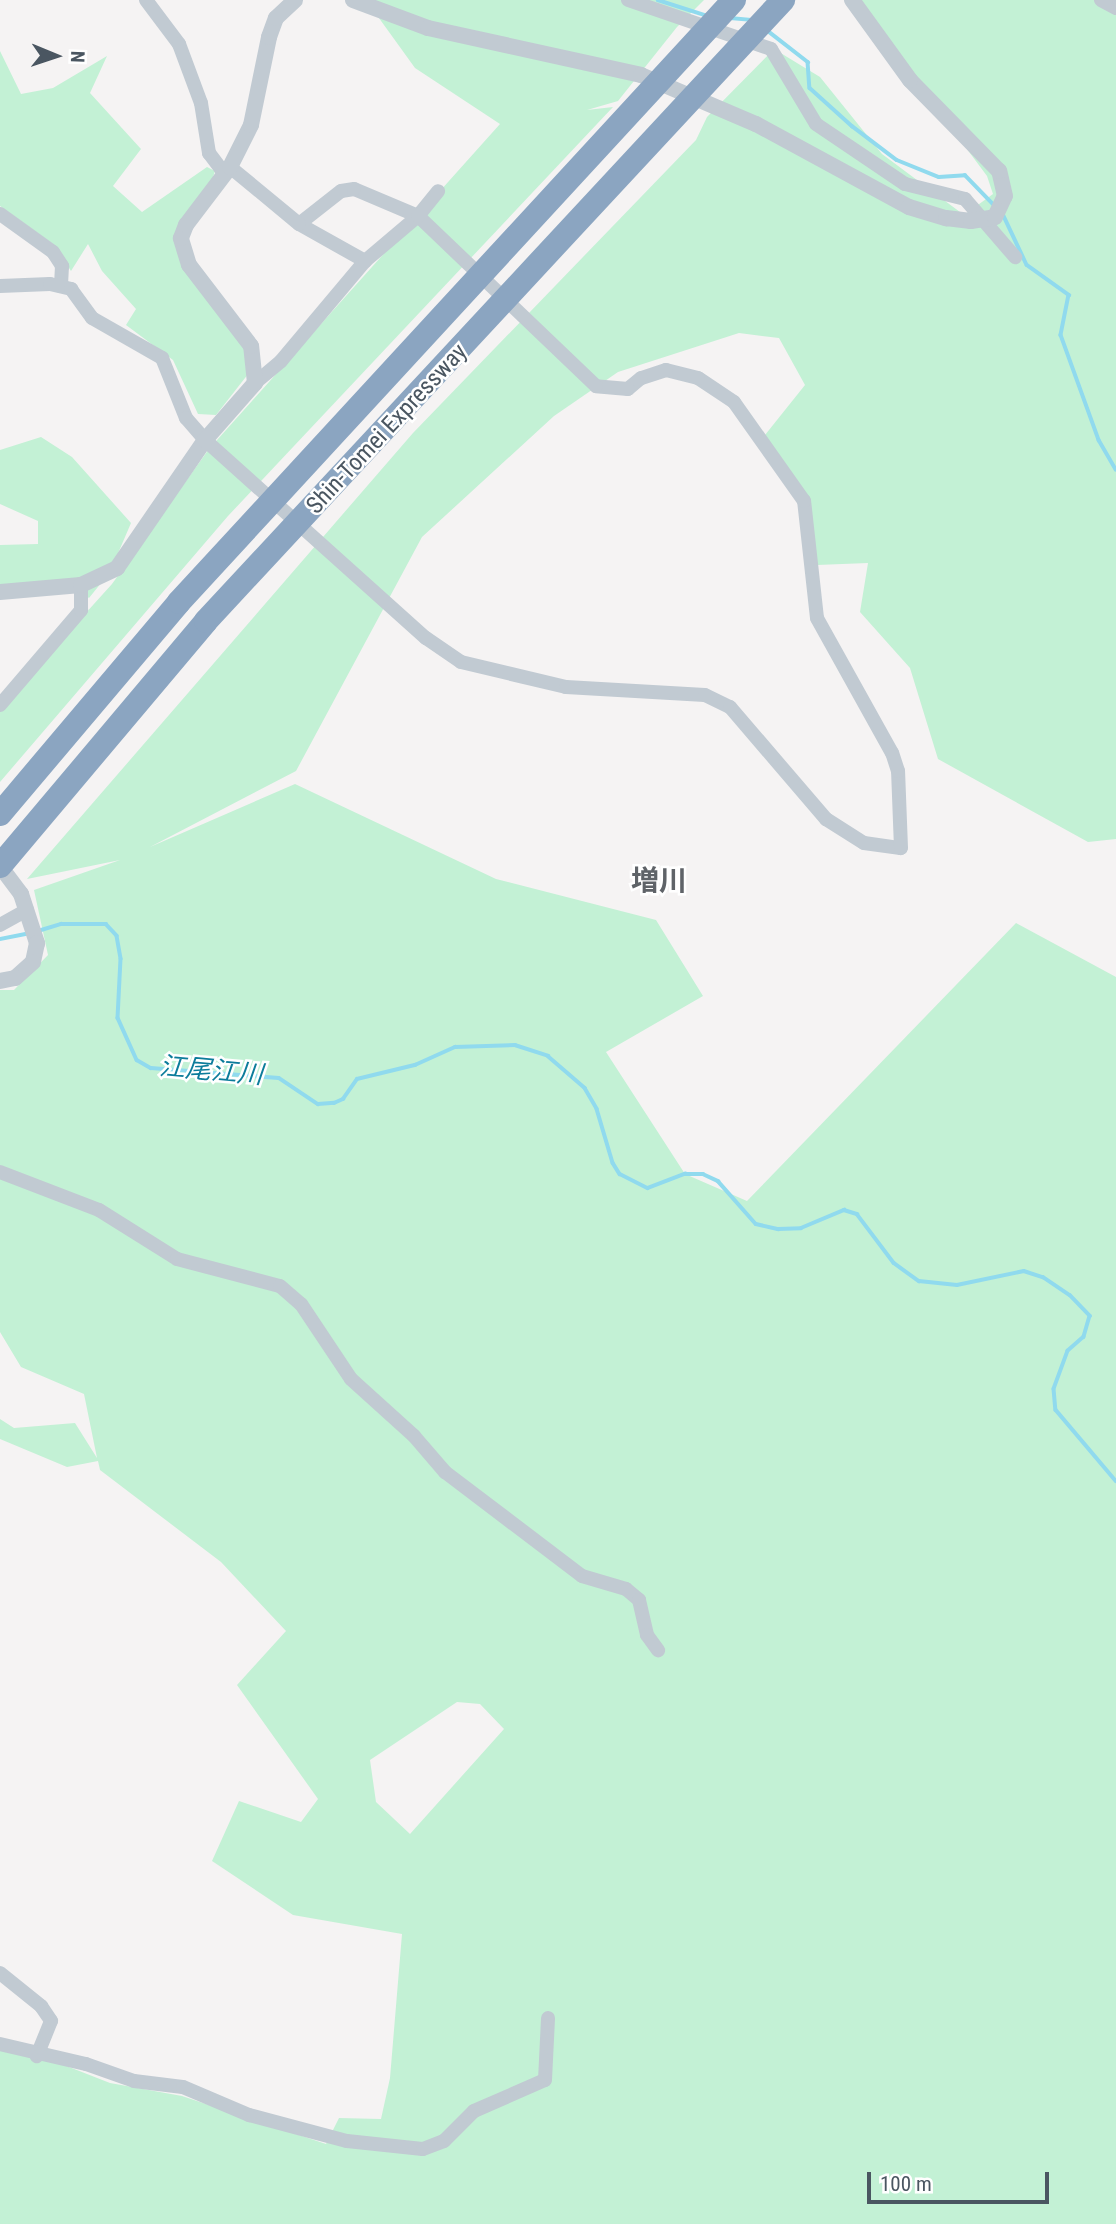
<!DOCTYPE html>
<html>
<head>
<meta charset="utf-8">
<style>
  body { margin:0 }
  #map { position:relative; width:1116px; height:2224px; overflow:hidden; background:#f5f3f3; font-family:"Roboto Condensed","Noto Sans JP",sans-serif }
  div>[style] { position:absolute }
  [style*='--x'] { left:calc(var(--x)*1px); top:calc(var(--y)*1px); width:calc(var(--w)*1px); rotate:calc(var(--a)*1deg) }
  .green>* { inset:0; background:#c3f1d5 }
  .stream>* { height:3.5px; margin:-1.75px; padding:0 1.75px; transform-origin:1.75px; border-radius:1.75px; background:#90daee }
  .minor>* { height:14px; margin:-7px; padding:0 7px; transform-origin:7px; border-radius:7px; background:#c1cad2 }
  .tertiary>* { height:16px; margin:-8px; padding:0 8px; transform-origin:8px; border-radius:8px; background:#c1cad2 }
  .motorway>* { height:24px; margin:-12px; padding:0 12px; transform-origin:12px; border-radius:12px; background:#8ba5c1 }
  span { translate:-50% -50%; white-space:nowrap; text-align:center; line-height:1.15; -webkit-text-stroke:5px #fff; paint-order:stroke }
  .street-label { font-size:24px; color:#4a5661 }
  .water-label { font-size:26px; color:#0c7c9b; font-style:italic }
  .quarter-label { font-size:28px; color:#5f6368; font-weight:700 }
  .north { position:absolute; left:21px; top:21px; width:70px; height:70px; -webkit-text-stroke:5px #fff; paint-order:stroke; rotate:92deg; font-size:19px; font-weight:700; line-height:28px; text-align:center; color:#4a5661 }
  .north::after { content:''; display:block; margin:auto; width:24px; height:32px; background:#4a5661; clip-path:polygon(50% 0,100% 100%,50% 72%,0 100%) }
  .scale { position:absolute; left:867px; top:2172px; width:182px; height:32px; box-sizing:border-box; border:4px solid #4a5661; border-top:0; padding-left:9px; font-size:21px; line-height:24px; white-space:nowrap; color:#4a5661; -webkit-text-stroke:5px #fff; paint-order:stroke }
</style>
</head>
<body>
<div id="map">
  <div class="green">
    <i style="clip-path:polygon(357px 0,704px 0,677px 27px,618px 101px,587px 110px,613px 107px,228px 516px,0 782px,0 708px,112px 584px,209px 449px,500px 124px,415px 68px,371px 7px)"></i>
    <i style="clip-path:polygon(evenodd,856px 0,1116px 0,1116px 839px,1088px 842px,938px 759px,910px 668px,860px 612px,868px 563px,817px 565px,804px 501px,765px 435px,805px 385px,779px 338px,739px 333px,618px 372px,554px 416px,422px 537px,296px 771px,150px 847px,295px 784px,496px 879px,656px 920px,703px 996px,606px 1052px,685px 1174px,747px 1201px,1016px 923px,1116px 977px,1116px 2224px,0 2224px,0 2040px,110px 2083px,182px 2096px,326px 2144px,339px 2118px,381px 2119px,390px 2078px,402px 1934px,293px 1915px,212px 1861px,239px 1801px,301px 1822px,318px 1799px,237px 1685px,286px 1631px,221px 1562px,100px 1470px,98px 1461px,67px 1467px,0 1439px,0 1419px,14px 1428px,75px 1423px,97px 1458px,84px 1394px,21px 1367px,0 1332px,0 990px,14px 990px,48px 955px,34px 890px,120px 860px,27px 879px,413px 433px,696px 140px,707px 117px,774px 49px,820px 77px,882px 154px,964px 215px,993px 194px,987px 176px,856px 0,457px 1702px,480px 1704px,504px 1729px,410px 1834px,376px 1802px,370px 1760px,457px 1702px)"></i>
    <i style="clip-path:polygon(0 51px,21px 94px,53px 88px,107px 56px,90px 93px,141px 149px,113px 186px,142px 212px,207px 167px,215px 171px,207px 196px,177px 242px,256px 364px,216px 415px,198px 414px,173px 360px,126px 325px,136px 309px,102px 271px,88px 244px,71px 271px,53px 244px,0 206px)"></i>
    <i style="clip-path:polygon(41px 437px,72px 457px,131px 523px,110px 572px,89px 598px,74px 586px,0 587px,0 545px,38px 544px,38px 521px,0 504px,0 450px)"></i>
  </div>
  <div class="stream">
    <i style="--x:658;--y:0;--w:49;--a:17.7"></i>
    <i style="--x:730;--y:18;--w:21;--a:5"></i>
    <i style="--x:768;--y:31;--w:51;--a:37.8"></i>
    <i style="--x:808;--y:62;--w:26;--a:86"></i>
    <i style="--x:810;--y:88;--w:57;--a:42.1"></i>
    <i style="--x:852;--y:126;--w:56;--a:37.1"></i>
    <i style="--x:897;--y:160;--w:45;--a:22"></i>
    <i style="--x:939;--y:177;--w:26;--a:-4"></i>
    <i style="--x:965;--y:175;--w:43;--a:45.9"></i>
    <i style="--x:1003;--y:214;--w:56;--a:64.8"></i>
    <i style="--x:1027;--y:265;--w:52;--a:35.5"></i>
    <i style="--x:1069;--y:295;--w:41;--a:101.3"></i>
    <i style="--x:1061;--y:335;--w:112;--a:70.1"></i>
    <i style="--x:1099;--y:440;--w:34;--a:60"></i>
    <i style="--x:38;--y:931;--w:24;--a:-17"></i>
    <i style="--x:61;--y:924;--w:45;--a:0"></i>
    <i style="--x:106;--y:924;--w:16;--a:47"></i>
    <i style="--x:117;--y:936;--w:23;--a:80"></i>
    <i style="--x:121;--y:959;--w:59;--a:92.9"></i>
    <i style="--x:118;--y:1018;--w:46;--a:65.7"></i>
    <i style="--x:137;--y:1060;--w:16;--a:30"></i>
    <i style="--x:151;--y:1068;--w:128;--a:4.5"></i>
    <i style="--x:279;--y:1078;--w:47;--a:33.7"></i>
    <i style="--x:318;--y:1104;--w:16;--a:-4"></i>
    <i style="--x:334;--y:1103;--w:10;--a:-24"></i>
    <i style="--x:343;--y:1099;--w:24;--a:-55"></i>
    <i style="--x:357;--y:1079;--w:60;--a:-13.6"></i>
    <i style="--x:415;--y:1065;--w:44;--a:-24.2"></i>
    <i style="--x:455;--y:1047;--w:60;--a:-1.9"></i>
    <i style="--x:515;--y:1045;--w:35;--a:18"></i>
    <i style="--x:548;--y:1056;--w:49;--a:40.9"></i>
    <i style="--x:585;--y:1088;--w:24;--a:60"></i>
    <i style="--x:597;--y:1109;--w:56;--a:73.5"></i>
    <i style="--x:613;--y:1163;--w:13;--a:58"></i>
    <i style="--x:620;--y:1174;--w:31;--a:27"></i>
    <i style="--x:648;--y:1188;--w:40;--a:-21"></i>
    <i style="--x:685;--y:1174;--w:18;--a:0"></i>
    <i style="--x:703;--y:1174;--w:17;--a:25"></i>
    <i style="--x:718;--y:1181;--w:57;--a:48.5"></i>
    <i style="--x:756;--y:1224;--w:23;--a:13"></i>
    <i style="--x:778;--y:1229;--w:23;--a:-2"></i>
    <i style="--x:801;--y:1228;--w:47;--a:-22.7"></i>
    <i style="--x:844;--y:1210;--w:14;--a:17"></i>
    <i style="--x:857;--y:1214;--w:61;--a:52.9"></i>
    <i style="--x:894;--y:1263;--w:31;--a:36"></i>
    <i style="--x:919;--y:1281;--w:38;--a:6"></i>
    <i style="--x:957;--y:1285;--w:68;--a:-11.8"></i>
    <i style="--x:1024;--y:1271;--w:20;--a:18"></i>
    <i style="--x:1043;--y:1277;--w:32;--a:34"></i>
    <i style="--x:1070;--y:1295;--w:29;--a:46"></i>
    <i style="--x:1090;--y:1316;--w:22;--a:106"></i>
    <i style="--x:1084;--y:1337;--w:21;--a:139"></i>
    <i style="--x:1068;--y:1351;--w:40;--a:110.2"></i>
    <i style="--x:1054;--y:1389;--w:21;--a:85"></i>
    <i style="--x:1056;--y:1410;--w:93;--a:49.8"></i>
    <i style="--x:0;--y:939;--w:32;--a:-11"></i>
  </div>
  <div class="minor">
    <i style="--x:146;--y:0;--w:55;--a:53.1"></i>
    <i style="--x:179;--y:44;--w:63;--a:69.6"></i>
    <i style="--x:201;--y:103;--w:51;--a:80.9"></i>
    <i style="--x:209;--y:153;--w:25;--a:53"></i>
    <i style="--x:628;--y:0;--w:151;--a:18.9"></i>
    <i style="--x:771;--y:49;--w:87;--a:59"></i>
    <i style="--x:816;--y:124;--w:107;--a:34"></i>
    <i style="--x:905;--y:184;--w:62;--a:14"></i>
    <i style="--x:965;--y:199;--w:77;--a:49.2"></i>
    <i style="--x:1101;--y:0;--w:17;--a:28"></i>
    <i style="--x:0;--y:214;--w:65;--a:35.6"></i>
    <i style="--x:53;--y:252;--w:17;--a:57"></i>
    <i style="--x:62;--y:266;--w:20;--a:93"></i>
    <i style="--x:299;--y:224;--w:76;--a:29.3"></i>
    <i style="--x:0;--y:286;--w:50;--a:-2.3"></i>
    <i style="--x:50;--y:284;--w:22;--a:13"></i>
    <i style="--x:71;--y:289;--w:36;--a:54"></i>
    <i style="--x:92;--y:318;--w:81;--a:29.7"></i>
    <i style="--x:162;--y:358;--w:65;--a:68.2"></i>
    <i style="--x:186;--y:418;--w:29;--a:49"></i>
    <i style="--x:205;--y:440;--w:297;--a:41.9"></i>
    <i style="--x:426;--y:638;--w:42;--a:34.4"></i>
    <i style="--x:461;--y:662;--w:108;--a:13.4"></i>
    <i style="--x:566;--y:687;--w:139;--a:3.3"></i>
    <i style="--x:705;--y:695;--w:28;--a:26"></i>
    <i style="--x:730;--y:707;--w:148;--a:49.4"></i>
    <i style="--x:826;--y:819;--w:45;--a:32.3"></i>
    <i style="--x:864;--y:843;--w:37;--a:8"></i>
    <i style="--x:901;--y:848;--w:77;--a:-92.2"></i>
    <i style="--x:898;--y:771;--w:19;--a:-108"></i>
    <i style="--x:892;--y:753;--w:154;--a:-119.1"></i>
    <i style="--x:817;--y:618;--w:118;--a:-96.3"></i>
    <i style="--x:804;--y:501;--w:121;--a:-125.3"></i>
    <i style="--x:734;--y:402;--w:43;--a:-146.3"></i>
    <i style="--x:698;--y:378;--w:33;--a:-166"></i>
    <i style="--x:666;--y:370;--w:26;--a:162"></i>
    <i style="--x:641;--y:378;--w:17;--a:140"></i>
    <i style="--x:628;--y:389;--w:32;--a:-175"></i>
    <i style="--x:596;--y:386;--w:246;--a:-136.3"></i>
    <i style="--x:418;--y:216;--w:69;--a:-157.1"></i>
    <i style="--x:354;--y:189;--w:13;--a:171"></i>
    <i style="--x:341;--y:191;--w:53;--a:141.8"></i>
    <i style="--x:299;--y:224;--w:89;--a:-140.4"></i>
    <i style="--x:255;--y:383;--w:34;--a:-40"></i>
    <i style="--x:281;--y:361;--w:131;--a:-50"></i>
    <i style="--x:365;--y:261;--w:70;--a:-40.3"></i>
    <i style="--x:418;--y:216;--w:32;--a:-51"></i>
    <i style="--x:0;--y:705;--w:125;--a:-49.5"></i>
    <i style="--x:81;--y:610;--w:25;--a:-90"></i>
    <i style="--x:0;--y:925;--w:31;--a:-29"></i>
    <i style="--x:0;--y:1172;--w:106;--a:21"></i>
    <i style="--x:99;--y:1210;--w:92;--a:32.1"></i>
    <i style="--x:177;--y:1259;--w:106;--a:14.7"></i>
    <i style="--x:280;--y:1286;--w:28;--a:41"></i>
    <i style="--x:301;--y:1304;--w:90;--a:56.3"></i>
    <i style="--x:351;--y:1379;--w:85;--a:42.1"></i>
    <i style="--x:414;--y:1436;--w:48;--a:49.3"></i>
    <i style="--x:445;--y:1472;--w:172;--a:37.2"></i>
    <i style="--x:582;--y:1576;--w:46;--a:16.5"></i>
    <i style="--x:626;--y:1589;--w:17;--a:40"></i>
    <i style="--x:639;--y:1600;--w:36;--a:77"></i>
    <i style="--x:647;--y:1635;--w:19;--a:54"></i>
    <i style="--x:0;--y:1973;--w:53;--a:38.8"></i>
    <i style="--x:41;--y:2006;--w:18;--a:56"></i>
    <i style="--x:51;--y:2021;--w:38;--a:112"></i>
    <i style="--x:0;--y:2044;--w:88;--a:13.1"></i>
    <i style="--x:86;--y:2064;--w:51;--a:19.5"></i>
    <i style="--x:134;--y:2081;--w:49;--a:7"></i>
    <i style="--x:183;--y:2087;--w:72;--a:23"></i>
    <i style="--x:249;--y:2115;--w:101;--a:14.9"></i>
    <i style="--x:347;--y:2141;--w:76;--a:6"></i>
    <i style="--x:423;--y:2149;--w:22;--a:-21"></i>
    <i style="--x:444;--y:2141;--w:42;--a:-45"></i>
    <i style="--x:474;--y:2111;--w:77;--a:-23.6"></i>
    <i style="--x:545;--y:2080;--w:62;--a:-87.2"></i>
  </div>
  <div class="tertiary">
    <i style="--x:353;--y:0;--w:80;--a:20.5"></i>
    <i style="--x:428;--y:28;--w:218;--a:12.4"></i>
    <i style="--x:641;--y:75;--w:125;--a:23.1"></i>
    <i style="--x:756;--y:124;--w:174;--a:28.5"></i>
    <i style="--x:909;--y:207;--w:39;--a:17"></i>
    <i style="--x:946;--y:218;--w:25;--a:7"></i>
    <i style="--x:971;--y:221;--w:24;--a:-9"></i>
    <i style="--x:995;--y:217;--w:23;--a:-65"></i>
    <i style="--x:1005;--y:196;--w:26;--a:-103"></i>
    <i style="--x:999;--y:171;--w:127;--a:-134.4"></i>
    <i style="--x:910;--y:80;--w:99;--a:-125.9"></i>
    <i style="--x:0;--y:592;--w:81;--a:-4.9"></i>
    <i style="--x:81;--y:585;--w:40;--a:-25"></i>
    <i style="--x:117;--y:568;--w:155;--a:-55.5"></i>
    <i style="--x:205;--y:440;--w:76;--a:-48.7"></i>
    <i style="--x:255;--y:383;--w:37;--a:-96"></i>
    <i style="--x:251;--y:346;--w:102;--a:-127.4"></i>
    <i style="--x:189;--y:265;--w:28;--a:-107"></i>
    <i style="--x:181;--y:238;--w:14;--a:-69"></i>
    <i style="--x:186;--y:225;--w:73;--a:-52.8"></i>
    <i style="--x:230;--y:167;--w:47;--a:-63.4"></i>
    <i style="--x:251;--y:125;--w:90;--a:-78.4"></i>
    <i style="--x:269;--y:37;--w:20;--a:-70"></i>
    <i style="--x:276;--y:18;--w:26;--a:-43"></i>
    <i style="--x:0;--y:866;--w:35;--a:53"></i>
    <i style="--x:21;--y:894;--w:52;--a:71.9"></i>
    <i style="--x:37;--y:943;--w:19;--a:102"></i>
    <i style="--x:33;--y:962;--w:24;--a:138"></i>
    <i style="--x:15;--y:978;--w:15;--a:169"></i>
  </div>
  <div class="motorway">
    <i style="--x:0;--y:814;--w:277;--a:-49.8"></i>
    <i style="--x:179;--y:602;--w:819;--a:-47.33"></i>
    <i style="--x:0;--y:866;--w:320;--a:-49.9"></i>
    <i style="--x:206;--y:621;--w:848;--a:-47.1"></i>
  </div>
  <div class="street-label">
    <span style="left:387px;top:429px;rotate:-47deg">Shin-Tomei Expressway</span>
  </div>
  <div class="water-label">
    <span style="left:211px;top:1071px;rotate:5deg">江尾江川</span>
  </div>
  <div class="quarter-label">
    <span style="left:659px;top:881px">増川</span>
  </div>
  <div class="north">N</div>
  <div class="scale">100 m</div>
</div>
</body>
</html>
